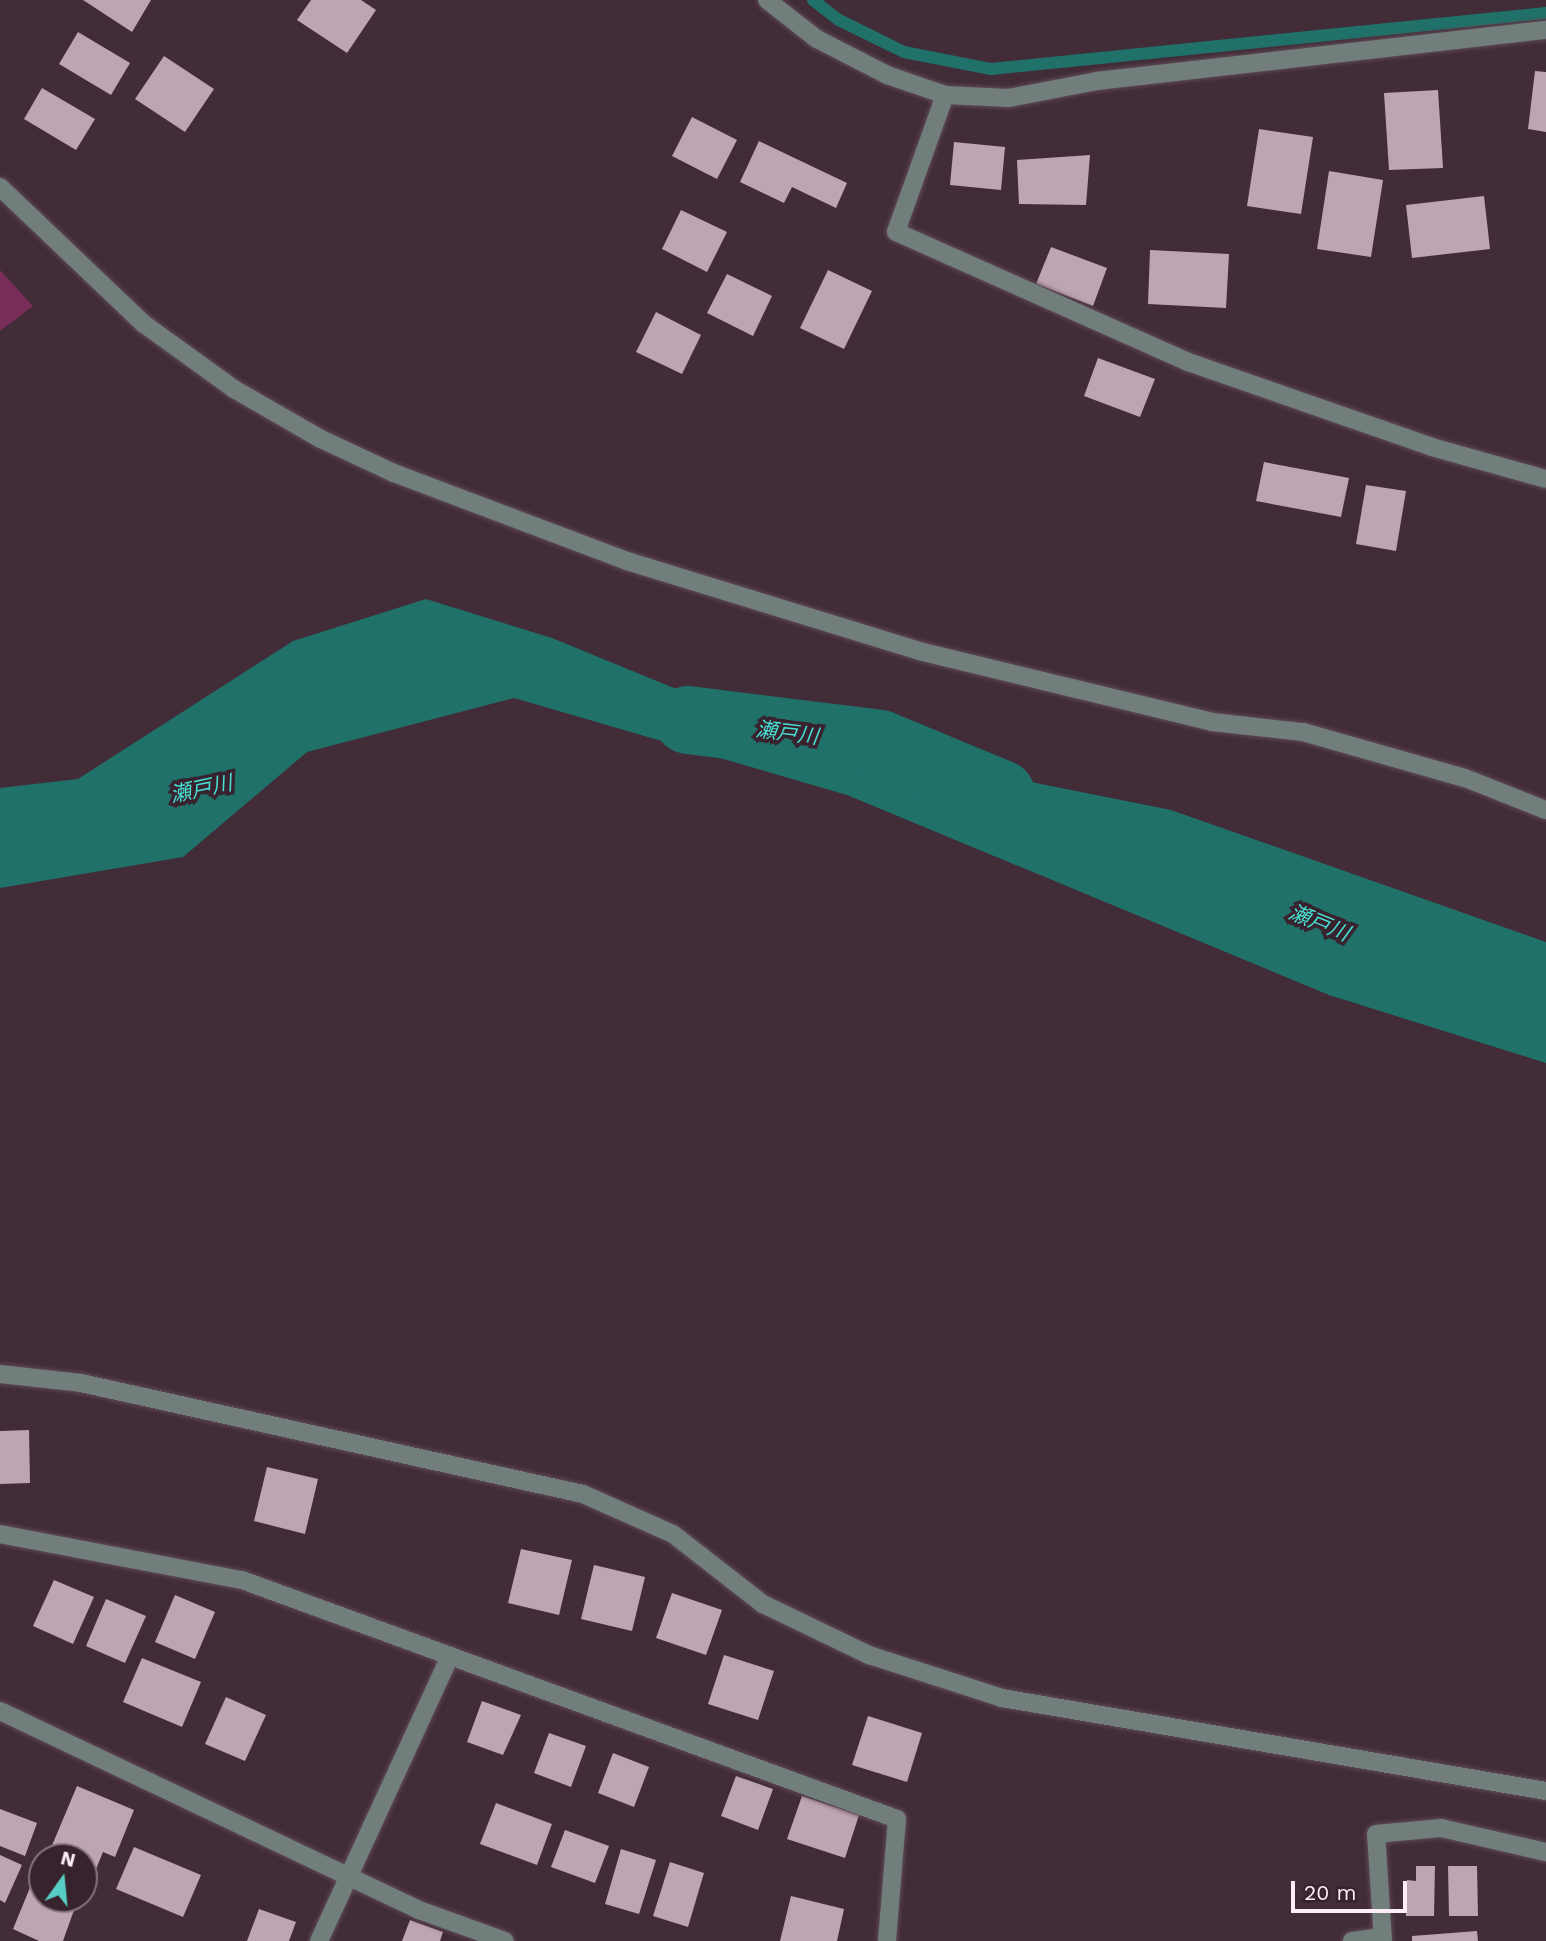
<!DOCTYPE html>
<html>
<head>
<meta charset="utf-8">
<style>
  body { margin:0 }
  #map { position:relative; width:1546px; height:1941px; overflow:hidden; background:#412c37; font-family:"Work Sans","Noto Sans JP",sans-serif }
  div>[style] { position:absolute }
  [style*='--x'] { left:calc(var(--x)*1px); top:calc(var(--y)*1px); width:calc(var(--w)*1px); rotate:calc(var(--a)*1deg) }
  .green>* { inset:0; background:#782e59 }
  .water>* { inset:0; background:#1f716a }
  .stream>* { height:12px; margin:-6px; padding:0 6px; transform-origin:6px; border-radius:6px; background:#1f716a }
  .river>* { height:68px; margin:-34px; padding:0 34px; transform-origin:34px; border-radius:34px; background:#1f716a }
  .building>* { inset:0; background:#bfa5b1 }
  .roads { filter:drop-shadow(0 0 2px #5f4b55) drop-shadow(0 0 2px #5f4b55) }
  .minor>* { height:18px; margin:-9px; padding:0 9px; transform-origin:9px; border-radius:9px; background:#717e7c }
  span { translate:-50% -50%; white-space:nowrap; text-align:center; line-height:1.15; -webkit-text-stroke:7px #37222d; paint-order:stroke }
  .water-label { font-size:21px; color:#46dfd2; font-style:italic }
  .north { position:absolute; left:28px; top:1843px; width:70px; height:70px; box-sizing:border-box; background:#37222d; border:2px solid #86747d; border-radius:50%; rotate:15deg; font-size:19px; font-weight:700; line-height:28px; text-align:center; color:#fdeff5 }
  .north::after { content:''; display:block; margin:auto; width:24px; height:32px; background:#56cec3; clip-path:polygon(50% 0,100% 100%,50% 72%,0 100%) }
  .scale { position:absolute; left:1291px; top:1881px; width:116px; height:32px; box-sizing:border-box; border:4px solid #fdeff5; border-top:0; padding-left:9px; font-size:21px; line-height:24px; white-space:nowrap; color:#fdeff5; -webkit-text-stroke:5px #37222d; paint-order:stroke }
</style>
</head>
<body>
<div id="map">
  <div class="green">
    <i style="clip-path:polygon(0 270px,33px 306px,0 331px)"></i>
  </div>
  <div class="water">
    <i style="clip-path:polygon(426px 599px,552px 638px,781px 732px,1171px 810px,1546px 942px,1546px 1063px,1329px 995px,847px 795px,514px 698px,307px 752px,183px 857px,0 888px,0 788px,78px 779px,293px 641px)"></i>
  </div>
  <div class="stream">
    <i style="--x:813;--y:0;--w:33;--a:38"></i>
    <i style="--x:839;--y:20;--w:72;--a:26.2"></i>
    <i style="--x:904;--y:52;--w:89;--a:11.1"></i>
    <i style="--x:991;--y:69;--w:558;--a:-5.76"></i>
  </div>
  <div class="river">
    <i style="--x:688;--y:720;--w:193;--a:7.1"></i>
    <i style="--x:880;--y:744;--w:131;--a:22.5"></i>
  </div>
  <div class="building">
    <i style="clip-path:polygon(83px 0,151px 0,132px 32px)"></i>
    <i style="clip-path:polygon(311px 0,361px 0,376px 10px,347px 53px,297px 20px)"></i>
    <i style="clip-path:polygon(78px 32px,130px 63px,111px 95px,59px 64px)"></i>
    <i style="clip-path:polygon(164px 56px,214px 89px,185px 132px,135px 99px)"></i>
    <i style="clip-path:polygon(1535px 71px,1546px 72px,1546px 132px,1528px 129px)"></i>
    <i style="clip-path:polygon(42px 88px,95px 119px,76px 150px,24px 119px)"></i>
    <i style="clip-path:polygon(1438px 90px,1443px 168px,1389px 170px,1384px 93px)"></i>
    <i style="clip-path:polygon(692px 117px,737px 140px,717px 179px,672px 156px)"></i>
    <i style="clip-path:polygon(1259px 129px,1313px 137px,1301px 214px,1247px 206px)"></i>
    <i style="clip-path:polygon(759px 141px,847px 183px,836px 208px,792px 187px,784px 203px,740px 182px)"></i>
    <i style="clip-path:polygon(954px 142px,1005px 147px,1001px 190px,950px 185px)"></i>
    <i style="clip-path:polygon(1090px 155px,1086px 205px,1019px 204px,1017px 160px)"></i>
    <i style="clip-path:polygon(1329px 171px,1383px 180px,1371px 257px,1317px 249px)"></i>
    <i style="clip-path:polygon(1484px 196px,1490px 249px,1412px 258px,1406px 205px)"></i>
    <i style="clip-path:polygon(681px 210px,727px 232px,707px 272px,662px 249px)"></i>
    <i style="clip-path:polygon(1051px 247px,1107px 268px,1093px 306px,1036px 284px)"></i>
    <i style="clip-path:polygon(1150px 250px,1229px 254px,1226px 308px,1148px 304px)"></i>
    <i style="clip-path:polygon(828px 270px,872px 291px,844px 349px,800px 328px)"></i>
    <i style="clip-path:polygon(727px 274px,772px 296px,753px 336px,707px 313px)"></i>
    <i style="clip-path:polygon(656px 312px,701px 335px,682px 374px,636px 352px)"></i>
    <i style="clip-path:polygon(1098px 358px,1155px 379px,1140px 417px,1084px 396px)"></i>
    <i style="clip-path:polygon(1264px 462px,1349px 478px,1341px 517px,1256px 501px)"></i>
    <i style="clip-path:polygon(1366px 485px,1406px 491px,1396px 551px,1356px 544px)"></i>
    <i style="clip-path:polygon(29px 1430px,30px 1483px,0 1484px,0 1431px)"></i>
    <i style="clip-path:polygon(267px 1467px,318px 1479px,305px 1534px,254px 1521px)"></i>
    <i style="clip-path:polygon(521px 1549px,572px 1560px,559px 1615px,508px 1603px)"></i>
    <i style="clip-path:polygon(594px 1565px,645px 1577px,632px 1631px,581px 1619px)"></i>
    <i style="clip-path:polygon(54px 1580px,94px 1597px,73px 1644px,33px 1626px)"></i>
    <i style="clip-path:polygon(672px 1593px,722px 1610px,706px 1655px,656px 1638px)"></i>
    <i style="clip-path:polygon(175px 1595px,215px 1612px,195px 1659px,155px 1642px)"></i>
    <i style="clip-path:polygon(106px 1599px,146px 1616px,125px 1663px,86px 1646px)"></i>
    <i style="clip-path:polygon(724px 1655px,774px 1671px,758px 1720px,708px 1704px)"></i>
    <i style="clip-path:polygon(142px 1658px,201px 1682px,182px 1727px,123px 1702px)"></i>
    <i style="clip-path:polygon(226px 1697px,266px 1715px,245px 1761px,205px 1744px)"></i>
    <i style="clip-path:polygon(482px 1701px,521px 1715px,503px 1755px,467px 1742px)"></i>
    <i style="clip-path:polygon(868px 1716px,922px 1733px,907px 1782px,852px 1765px)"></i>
    <i style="clip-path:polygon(549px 1733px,586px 1746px,571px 1787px,534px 1773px)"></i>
    <i style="clip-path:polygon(613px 1753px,649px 1767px,634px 1807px,598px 1793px)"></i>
    <i style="clip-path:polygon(736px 1776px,773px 1789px,758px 1830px,721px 1816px)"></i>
    <i style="clip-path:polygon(77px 1786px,134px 1810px,115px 1857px,103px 1852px,94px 1874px,84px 1870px,84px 1857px,48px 1855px)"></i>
    <i style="clip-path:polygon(802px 1796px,859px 1815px,845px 1858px,787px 1839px)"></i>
    <i style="clip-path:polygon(496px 1803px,552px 1824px,537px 1865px,480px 1844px)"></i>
    <i style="clip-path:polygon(0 1809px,37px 1823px,25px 1856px,0 1846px)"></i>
    <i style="clip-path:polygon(565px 1830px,609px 1846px,595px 1883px,551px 1867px)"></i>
    <i style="clip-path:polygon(134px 1847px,201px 1875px,183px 1917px,116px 1889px)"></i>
    <i style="clip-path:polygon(621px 1849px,656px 1860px,639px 1914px,605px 1904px)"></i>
    <i style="clip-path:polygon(0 1855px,22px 1865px,5px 1903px,0 1900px)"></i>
    <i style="clip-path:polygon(670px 1862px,704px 1873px,688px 1927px,653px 1916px)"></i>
    <i style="clip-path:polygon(1416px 1866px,1435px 1866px,1434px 1916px,1406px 1916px,1407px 1880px,1416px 1881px)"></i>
    <i style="clip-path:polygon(1448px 1866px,1477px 1866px,1478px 1916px,1449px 1916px)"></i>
    <i style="clip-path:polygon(38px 1868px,42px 1870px,42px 1899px,78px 1899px,63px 1941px,39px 1941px,13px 1929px)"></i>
    <i style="clip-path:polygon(791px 1896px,844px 1909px,837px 1941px,780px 1941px)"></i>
    <i style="clip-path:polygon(259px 1909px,296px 1922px,289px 1941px,247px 1941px)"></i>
    <i style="clip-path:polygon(410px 1920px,443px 1932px,440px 1941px,402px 1941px)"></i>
    <i style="clip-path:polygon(1477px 1931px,1478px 1941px,1412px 1941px,1412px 1936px)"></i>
  </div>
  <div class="roads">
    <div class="minor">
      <i style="--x:767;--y:0;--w:63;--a:38"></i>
      <i style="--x:817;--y:39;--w:79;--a:27.2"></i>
      <i style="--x:887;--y:75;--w:61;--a:19"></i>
      <i style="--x:945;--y:95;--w:145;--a:109.7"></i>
      <i style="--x:896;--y:232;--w:320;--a:24"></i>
      <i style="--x:1188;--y:362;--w:258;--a:19.2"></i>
      <i style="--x:1432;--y:447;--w:118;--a:15.7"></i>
      <i style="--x:945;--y:95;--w:64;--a:2.7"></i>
      <i style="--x:1009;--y:98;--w:90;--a:-10.9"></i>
      <i style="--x:1097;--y:81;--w:452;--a:-6.5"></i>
      <i style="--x:0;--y:187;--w:199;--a:43.6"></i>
      <i style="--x:144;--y:324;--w:111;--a:35.8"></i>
      <i style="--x:234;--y:389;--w:100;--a:29.9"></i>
      <i style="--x:321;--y:439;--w:81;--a:25"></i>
      <i style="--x:394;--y:473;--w:249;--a:20.7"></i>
      <i style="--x:627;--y:561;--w:306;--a:17.1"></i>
      <i style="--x:919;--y:651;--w:301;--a:13.6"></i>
      <i style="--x:1212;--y:722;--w:92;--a:6.3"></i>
      <i style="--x:1303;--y:732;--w:168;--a:15.9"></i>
      <i style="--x:1465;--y:778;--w:87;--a:21.6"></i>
      <i style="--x:0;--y:1374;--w:81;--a:6.3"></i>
      <i style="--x:81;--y:1383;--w:514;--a:12.47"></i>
      <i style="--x:583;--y:1494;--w:98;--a:24"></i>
      <i style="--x:673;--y:1534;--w:114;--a:37.9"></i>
      <i style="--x:763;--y:1604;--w:118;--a:25.7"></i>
      <i style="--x:869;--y:1655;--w:140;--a:17.9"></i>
      <i style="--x:1002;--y:1698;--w:552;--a:9.7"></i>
      <i style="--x:0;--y:1534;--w:246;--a:10.8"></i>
      <i style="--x:242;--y:1580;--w:697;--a:20.05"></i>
      <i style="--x:897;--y:1819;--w:122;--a:94.7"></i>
      <i style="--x:0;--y:1711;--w:464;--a:25.4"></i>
      <i style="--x:419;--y:1910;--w:91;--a:19.8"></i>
      <i style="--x:319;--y:1941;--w:314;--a:-65.3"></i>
      <i style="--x:1352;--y:1941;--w:30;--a:-8"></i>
      <i style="--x:1383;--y:1941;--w:107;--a:-93.7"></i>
      <i style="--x:1376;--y:1834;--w:65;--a:-5.3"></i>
      <i style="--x:1441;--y:1828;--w:108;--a:12.9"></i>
    </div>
  </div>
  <div class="water-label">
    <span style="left:787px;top:733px;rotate:7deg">瀬戸川</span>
    <span style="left:201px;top:789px;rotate:-12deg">瀬戸川</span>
    <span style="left:1319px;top:923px;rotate:22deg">瀬戸川</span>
  </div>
  <div class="north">N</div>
  <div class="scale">20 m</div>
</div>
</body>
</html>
